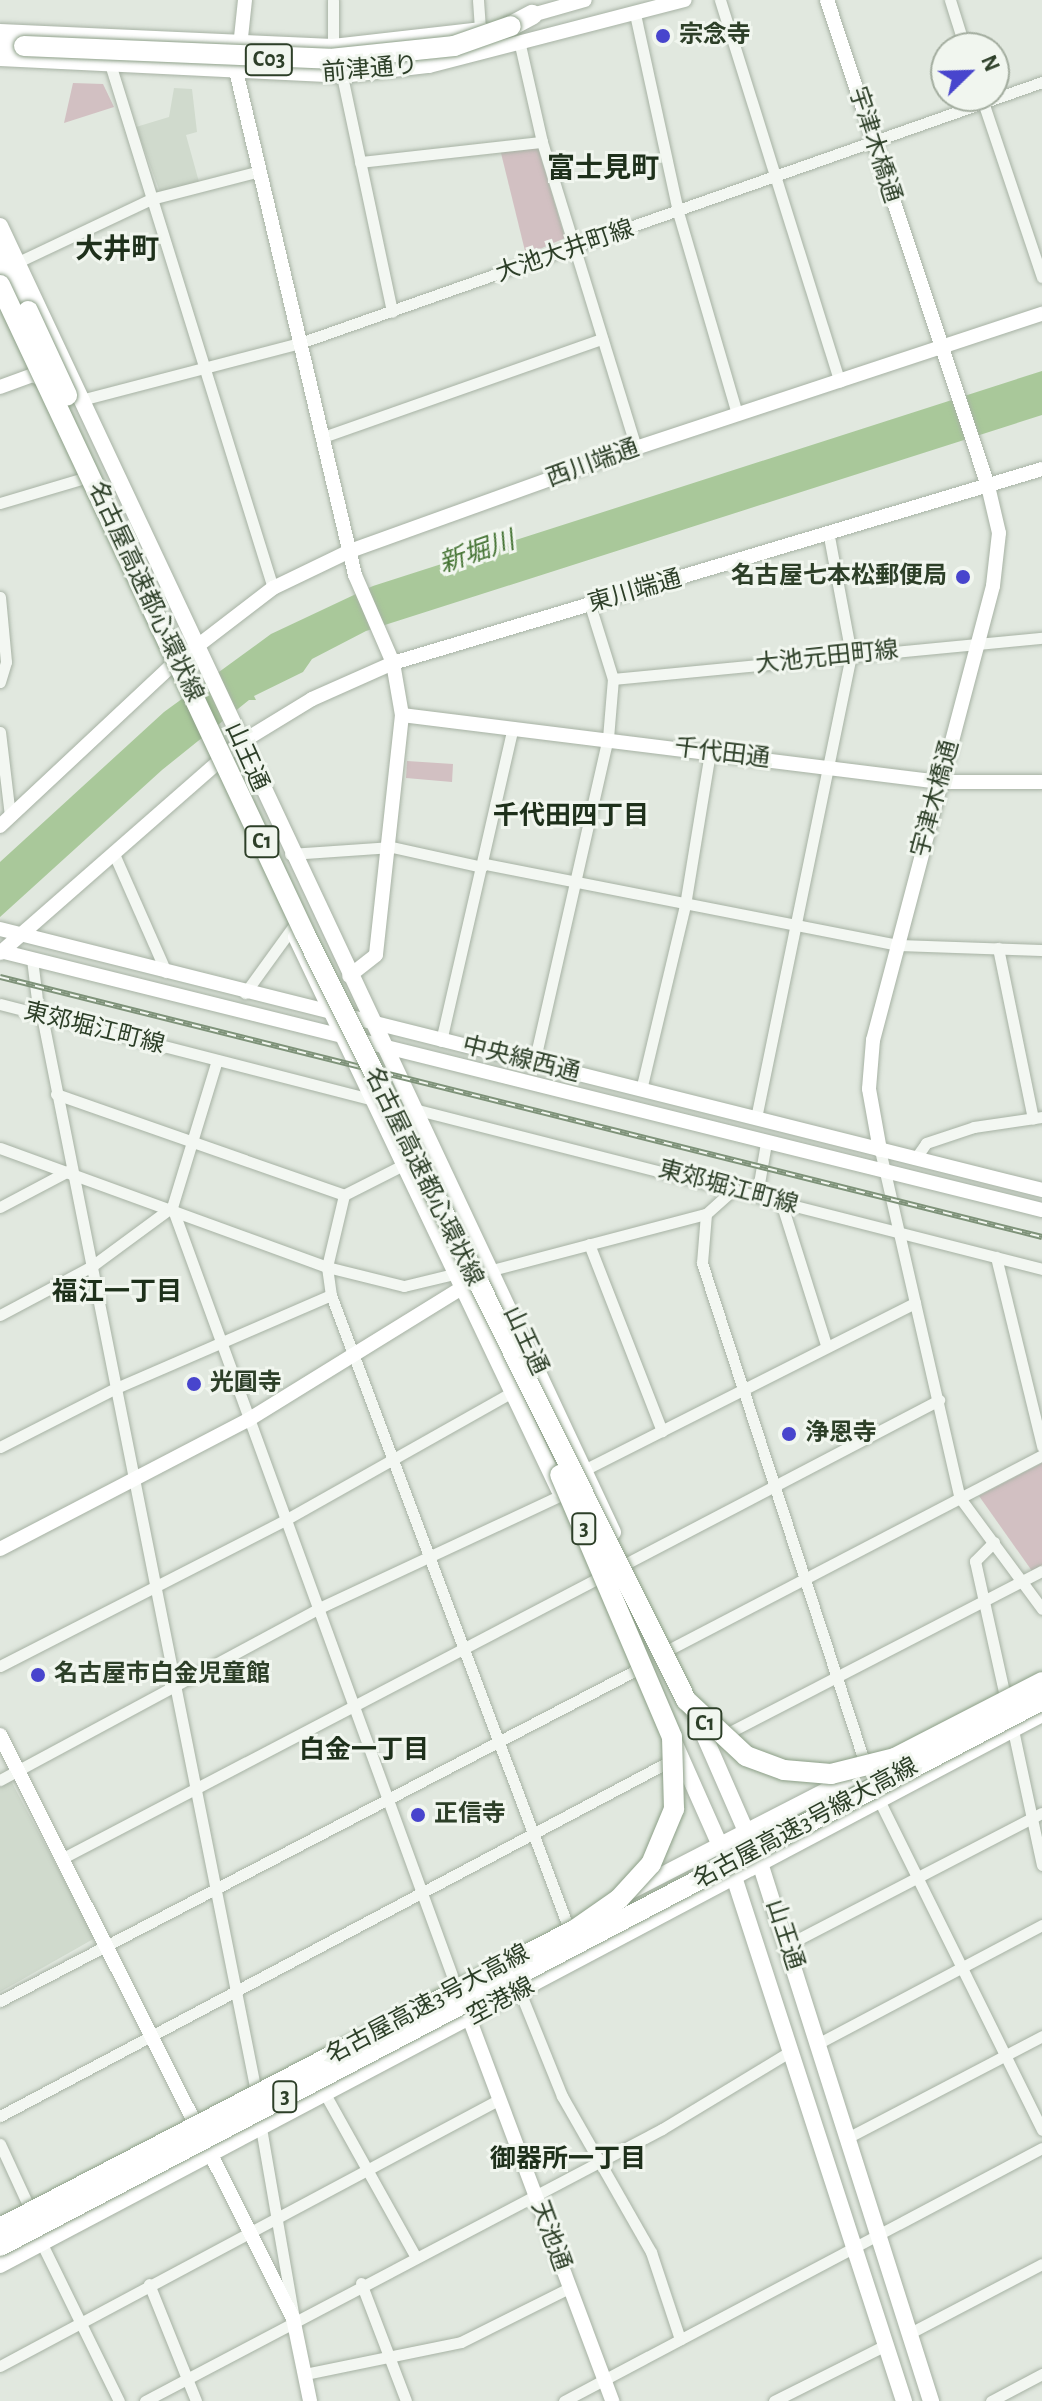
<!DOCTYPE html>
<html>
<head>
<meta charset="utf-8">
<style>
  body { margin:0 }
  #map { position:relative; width:1042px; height:2401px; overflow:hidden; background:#e1e8df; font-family:"Alegreya Sans","Noto Sans JP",sans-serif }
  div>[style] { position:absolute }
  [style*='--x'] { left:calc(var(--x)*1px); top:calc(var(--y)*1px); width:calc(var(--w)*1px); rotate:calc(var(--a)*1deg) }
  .built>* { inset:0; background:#d0dacd }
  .green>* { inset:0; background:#d2c0c2 }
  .water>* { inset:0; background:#a9c89a }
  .roads { filter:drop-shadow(0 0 2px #a7b2a4) drop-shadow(0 0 2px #a7b2a4) }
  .street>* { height:11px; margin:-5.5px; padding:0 5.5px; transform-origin:5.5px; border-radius:5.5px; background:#f3f7f2 }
  .secondary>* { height:14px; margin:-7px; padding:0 7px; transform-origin:7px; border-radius:7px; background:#fff }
  .primary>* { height:16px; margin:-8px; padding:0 8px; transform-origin:8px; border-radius:8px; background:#fff }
  .highway>* { height:20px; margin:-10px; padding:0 10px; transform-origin:10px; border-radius:10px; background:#fff }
  .rail>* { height:6px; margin-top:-3px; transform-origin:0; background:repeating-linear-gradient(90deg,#f1f6ef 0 9px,#7e9279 0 18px); box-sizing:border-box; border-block:2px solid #7e9279 }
  .bridges { filter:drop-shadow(0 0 2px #8c9f87) drop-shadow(0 0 2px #8c9f87) }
  .highway-bridge>* { height:20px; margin:-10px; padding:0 10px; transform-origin:10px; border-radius:10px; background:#fff }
  .dots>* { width:22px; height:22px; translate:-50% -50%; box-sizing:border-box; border:4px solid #f1f6ef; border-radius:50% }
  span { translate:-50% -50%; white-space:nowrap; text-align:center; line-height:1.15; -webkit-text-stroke:6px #f1f6ef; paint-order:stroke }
  .shield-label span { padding:2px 6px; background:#f1f6ef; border:2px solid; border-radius:6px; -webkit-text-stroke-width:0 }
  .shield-label { font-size:22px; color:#2d3f28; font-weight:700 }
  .poi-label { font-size:24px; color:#2d3f28; font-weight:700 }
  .left { translate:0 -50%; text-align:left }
  .right { translate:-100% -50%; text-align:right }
  .street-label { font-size:24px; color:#2d3f28 }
  .water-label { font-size:26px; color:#447333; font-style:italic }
  .neighbourhood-label { font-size:26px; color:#1e301b; font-weight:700 }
  .quarter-label { font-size:28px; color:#1e301b; font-weight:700 }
  .north { position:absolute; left:930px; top:32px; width:80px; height:80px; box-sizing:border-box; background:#f1f6ef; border:2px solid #a3ad9f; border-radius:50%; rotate:67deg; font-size:22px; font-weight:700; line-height:32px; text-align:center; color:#2d3f28 }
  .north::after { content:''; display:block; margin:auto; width:28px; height:36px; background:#4845cd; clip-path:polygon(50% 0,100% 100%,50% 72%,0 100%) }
</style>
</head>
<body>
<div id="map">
  <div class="built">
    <i style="clip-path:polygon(174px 88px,192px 89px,197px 132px,186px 135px,199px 182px,160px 192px,136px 127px,169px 117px)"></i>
    <i style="clip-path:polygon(11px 1781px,95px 1938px,0 1992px,0 1786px)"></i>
  </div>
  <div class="green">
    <i style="clip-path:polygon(73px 83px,103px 84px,114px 107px,64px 123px)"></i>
    <i style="clip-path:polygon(538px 148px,565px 238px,526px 255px,500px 149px)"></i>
    <i style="clip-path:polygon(407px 761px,453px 764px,452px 782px,406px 778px)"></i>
    <i style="clip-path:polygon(1042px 1463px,1042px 1565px,1032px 1571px,979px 1496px)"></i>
  </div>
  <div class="water">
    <i style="clip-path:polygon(1042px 371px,1042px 415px,366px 631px,312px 659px,303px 672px,254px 696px,256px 700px,249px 700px,162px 770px,0 917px,0 862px,164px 712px,271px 634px,373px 586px)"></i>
  </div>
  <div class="roads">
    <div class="street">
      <i style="--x:333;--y:0;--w:46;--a:90"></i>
      <i style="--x:478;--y:0;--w:29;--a:86"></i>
      <i style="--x:720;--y:0;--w:400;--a:72.6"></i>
      <i style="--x:950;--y:0;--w:50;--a:72.6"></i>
      <i style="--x:635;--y:14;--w:203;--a:77.7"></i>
      <i style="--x:678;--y:212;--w:210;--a:73.7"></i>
      <i style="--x:520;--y:45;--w:99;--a:77.2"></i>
      <i style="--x:542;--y:142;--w:320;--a:72.9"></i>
      <i style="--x:111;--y:67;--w:546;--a:72.73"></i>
      <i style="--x:342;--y:76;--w:241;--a:78"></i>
      <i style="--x:981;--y:96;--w:191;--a:71.4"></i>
      <i style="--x:360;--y:162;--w:183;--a:-6.3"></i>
      <i style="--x:18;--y:262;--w:147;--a:-25.3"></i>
      <i style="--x:151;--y:199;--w:113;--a:-14.4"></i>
      <i style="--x:81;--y:400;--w:226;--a:-14.6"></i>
      <i style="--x:300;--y:343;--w:787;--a:-19.38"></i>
      <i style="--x:323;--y:437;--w:296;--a:-19.4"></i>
      <i style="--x:0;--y:503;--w:84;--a:-16.5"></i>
      <i style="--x:0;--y:597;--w:65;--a:84.7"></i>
      <i style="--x:6;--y:662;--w:21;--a:107"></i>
      <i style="--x:613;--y:679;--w:431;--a:-5.5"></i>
      <i style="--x:0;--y:732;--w:85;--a:83.2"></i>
      <i style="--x:114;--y:854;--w:129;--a:66.2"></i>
      <i style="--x:290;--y:854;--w:102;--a:-3.9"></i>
      <i style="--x:392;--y:847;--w:92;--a:12.5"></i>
      <i style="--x:485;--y:864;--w:420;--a:11.1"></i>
      <i style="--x:897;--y:945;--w:145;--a:2"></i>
      <i style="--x:998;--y:948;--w:174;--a:78.4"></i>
      <i style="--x:32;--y:959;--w:57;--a:83"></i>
      <i style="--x:245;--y:993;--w:80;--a:-54.1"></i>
      <i style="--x:0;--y:1004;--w:387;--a:14.4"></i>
      <i style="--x:42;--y:1016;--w:1102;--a:78.75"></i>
      <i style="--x:441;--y:1041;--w:322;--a:-77.1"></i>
      <i style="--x:217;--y:1060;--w:154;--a:107"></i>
      <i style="--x:172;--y:1207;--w:824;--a:69.98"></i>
      <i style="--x:534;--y:1063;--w:333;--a:-77.2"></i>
      <i style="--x:608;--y:738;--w:59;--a:-85.2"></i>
      <i style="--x:613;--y:679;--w:77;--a:-107.3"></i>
      <i style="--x:641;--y:1090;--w:190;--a:-76.6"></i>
      <i style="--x:685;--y:905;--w:155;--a:-80.7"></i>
      <i style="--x:56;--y:1094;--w:305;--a:19.3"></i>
      <i style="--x:414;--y:1109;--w:648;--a:14.29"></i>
      <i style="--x:756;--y:1118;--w:474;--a:-78.4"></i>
      <i style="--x:851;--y:654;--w:120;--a:-100.6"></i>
      <i style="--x:0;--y:1148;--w:348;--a:20"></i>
      <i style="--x:327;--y:1267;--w:79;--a:13.9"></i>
      <i style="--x:404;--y:1286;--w:56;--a:-13.5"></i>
      <i style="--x:880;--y:1150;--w:357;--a:77.1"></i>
      <i style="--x:960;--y:1498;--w:138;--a:53.5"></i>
      <i style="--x:915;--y:1159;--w:19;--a:-55"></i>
      <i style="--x:926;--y:1143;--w:51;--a:-18.4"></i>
      <i style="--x:974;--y:1127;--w:69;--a:-8.4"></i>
      <i style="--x:405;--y:1164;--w:68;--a:153.1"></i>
      <i style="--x:344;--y:1195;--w:74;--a:103.3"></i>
      <i style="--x:327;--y:1267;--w:28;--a:82"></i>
      <i style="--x:331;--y:1295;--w:672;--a:69.43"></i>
      <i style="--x:757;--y:1195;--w:53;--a:-80.2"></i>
      <i style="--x:781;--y:1202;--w:150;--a:72.5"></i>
      <i style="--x:0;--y:1207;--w:79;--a:-27.9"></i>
      <i style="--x:706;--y:1214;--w:49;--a:94.7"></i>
      <i style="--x:702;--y:1263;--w:530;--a:71.98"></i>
      <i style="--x:589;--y:1244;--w:201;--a:68.7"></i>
      <i style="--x:996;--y:1257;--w:195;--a:76.3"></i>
      <i style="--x:492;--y:1270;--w:221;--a:-14.7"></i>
      <i style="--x:706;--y:1214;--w:38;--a:-42"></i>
      <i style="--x:0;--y:1315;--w:104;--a:-28"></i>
      <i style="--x:92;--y:1266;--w:99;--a:-36.4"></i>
      <i style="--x:0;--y:1447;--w:130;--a:-27"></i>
      <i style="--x:116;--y:1388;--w:234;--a:-23.4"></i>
      <i style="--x:584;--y:1470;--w:371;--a:-26.8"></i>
      <i style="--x:994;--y:1542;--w:27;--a:135"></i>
      <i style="--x:975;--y:1561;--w:138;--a:77.5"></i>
      <i style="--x:666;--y:1651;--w:424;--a:-27.5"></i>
      <i style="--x:0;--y:1666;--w:320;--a:-27.1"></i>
      <i style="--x:285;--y:1520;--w:263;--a:-29.4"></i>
      <i style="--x:1013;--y:1730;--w:138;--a:77.9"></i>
      <i style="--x:720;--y:1737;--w:362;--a:-27.3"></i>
      <i style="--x:0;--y:1780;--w:360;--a:-28.3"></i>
      <i style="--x:317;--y:1609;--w:269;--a:-25"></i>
      <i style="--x:879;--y:1800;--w:368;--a:63.7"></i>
      <i style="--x:61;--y:1859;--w:991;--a:-27.6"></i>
      <i style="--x:787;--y:1945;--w:287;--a:-27.4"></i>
      <i style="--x:520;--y:1992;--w:112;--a:68"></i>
      <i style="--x:562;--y:2096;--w:180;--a:60.3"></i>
      <i style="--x:651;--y:2252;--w:92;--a:71.6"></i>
      <i style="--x:0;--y:2001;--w:721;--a:-27.49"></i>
      <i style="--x:819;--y:2043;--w:252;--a:-27.9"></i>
      <i style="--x:325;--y:2094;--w:185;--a:60.9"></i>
      <i style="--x:0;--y:2116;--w:765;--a:-27.91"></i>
      <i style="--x:260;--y:2122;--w:195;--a:80.2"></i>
      <i style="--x:849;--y:2137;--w:218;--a:-27.6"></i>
      <i style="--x:0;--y:2144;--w:67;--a:65.3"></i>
      <i style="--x:41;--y:2242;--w:177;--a:63.9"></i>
      <i style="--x:361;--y:2283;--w:126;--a:69.1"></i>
      <i style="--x:149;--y:2284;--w:126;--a:68.1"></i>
      <i style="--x:910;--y:2333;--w:149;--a:-27.6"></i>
      <i style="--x:0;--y:2366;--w:565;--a:-28.11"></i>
      <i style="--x:305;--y:2374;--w:159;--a:-11.6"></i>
      <i style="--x:461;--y:2342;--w:121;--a:-26.6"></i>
      <i style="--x:145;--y:2401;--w:584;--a:-27.75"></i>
      <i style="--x:662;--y:2129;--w:151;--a:-31.2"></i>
      <i style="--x:564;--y:2401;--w:541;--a:-27.89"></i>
      <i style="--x:774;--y:2401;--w:125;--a:-26.6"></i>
      <i style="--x:991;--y:2401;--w:58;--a:-27.9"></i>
    </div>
    <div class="secondary">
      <i style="--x:245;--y:0;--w:75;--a:96.1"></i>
      <i style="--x:237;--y:75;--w:514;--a:76.72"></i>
      <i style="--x:355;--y:575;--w:96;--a:66.6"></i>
      <i style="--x:393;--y:663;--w:53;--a:80.2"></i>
      <i style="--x:402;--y:715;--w:241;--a:96.2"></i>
      <i style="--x:376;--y:955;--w:34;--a:142"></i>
      <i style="--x:827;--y:0;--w:512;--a:71.67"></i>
      <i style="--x:988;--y:486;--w:48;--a:76.8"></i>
      <i style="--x:999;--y:533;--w:53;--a:96.5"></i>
      <i style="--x:993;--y:586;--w:470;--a:104.8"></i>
      <i style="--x:873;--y:1040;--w:49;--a:94.7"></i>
      <i style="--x:869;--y:1089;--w:62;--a:79.8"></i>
      <i style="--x:525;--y:17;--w:62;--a:-15.8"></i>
      <i style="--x:0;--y:31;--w:333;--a:2.6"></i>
      <i style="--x:333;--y:46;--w:150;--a:-6.5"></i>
      <i style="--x:0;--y:59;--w:342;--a:2.8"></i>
      <i style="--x:342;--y:76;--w:88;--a:-6.6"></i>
      <i style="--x:429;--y:66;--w:264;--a:-14.5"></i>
      <i style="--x:0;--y:387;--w:35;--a:-20"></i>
      <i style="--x:33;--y:375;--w:18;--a:27"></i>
      <i style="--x:402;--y:715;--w:542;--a:7.1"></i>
      <i style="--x:940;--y:782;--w:102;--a:0"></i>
      <i style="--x:0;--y:826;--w:233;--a:-43.1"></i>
      <i style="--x:170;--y:667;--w:130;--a:-37.5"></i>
      <i style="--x:273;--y:588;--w:85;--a:-25.7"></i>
      <i style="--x:350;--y:551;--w:304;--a:-19.8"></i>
      <i style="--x:636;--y:448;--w:428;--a:-18.3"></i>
      <i style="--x:0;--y:929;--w:1074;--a:14.06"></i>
      <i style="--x:0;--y:951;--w:1074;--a:13.96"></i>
      <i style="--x:0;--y:953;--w:319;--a:-41.2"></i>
      <i style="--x:240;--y:743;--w:84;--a:-31.4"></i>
      <i style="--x:312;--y:699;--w:89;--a:-24"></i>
      <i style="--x:393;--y:663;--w:677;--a:-16.64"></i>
      <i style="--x:0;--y:1549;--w:280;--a:-27.5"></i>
      <i style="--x:248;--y:1420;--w:255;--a:-31.7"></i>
      <i style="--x:0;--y:1735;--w:652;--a:63.32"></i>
      <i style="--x:293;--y:2318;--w:85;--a:78.4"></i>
      <i style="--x:465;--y:2007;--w:421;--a:69.5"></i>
    </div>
    <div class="primary">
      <i style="--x:0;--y:226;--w:1443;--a:64.86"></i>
      <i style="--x:296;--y:937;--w:612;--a:64.56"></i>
      <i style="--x:693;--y:1710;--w:167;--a:66.4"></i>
      <i style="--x:760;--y:1863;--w:565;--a:72.37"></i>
      <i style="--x:675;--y:1744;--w:145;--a:66.1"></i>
      <i style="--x:734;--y:1877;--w:551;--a:72.03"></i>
      <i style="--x:629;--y:1892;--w:264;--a:-27.2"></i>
      <i style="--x:0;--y:2265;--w:1179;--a:-27.87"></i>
    </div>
    <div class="highway">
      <i style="--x:511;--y:26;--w:24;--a:-28"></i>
      <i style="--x:0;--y:45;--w:24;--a:2"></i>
      <i style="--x:0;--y:250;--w:67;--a:65.3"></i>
    </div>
  </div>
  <div class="rail">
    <i style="--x:0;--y:977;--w:1074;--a:14.01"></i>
  </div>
  <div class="bridges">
    <div class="highway-bridge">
      <i style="--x:24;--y:46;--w:306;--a:2.4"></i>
      <i style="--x:330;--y:59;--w:125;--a:-6"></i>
      <i style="--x:454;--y:46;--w:60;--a:-19.3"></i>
      <i style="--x:0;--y:285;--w:717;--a:64.83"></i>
      <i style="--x:305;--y:934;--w:856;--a:63.55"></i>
      <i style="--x:686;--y:1700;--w:82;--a:43"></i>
      <i style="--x:746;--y:1756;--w:40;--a:20.2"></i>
      <i style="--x:784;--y:1770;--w:47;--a:4.9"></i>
      <i style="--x:831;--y:1774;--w:66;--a:-14"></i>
      <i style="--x:895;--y:1758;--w:165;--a:-27.3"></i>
      <i style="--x:28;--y:311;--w:93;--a:65.1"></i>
      <i style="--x:0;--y:2228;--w:649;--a:-27.43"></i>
      <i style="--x:576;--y:1929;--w:52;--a:-34.9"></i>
      <i style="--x:619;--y:1899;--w:47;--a:-47.6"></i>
      <i style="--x:651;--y:1864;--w:60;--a:-67.3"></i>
      <i style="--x:674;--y:1809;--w:72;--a:-91.6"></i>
      <i style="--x:672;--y:1737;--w:285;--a:-113.1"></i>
      <i style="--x:0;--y:2246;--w:1176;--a:-27.65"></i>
    </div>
  </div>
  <div class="dots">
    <i style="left:663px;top:36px;background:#4845cd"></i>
    <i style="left:963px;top:577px;background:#4845cd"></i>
    <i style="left:194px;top:1384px;background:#4845cd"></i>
    <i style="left:789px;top:1434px;background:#4845cd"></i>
    <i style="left:38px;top:1675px;background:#4845cd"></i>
    <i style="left:418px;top:1815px;background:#4845cd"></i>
  </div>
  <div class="shield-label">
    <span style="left:269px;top:60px">C03</span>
    <span style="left:262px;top:842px">C1</span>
    <span style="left:584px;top:1529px">3</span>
    <span style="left:705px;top:1724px">C1</span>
    <span style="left:285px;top:2097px">3</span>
  </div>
  <div class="poi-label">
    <span class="left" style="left:679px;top:36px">宗念寺</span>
    <span class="right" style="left:947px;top:577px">名古屋七本松郵便局</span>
    <span class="left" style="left:210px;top:1384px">光圓寺</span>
    <span class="left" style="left:805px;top:1434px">浄恩寺</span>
    <span class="left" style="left:54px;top:1675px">名古屋市白金児童館</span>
    <span class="left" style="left:434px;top:1815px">正信寺</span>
  </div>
  <div class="street-label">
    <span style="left:370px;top:70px;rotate:-5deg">前津通り</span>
    <span style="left:874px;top:145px;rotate:72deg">宇津木橋通</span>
    <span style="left:565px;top:252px;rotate:-19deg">大池大井町線</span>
    <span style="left:593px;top:464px;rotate:-20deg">西川端通</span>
    <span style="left:145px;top:592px;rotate:65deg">名古屋高速都心環状線</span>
    <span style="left:635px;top:592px;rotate:-16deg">東川端通</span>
    <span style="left:827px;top:658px;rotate:-6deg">大池元田町線</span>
    <span style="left:722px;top:754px;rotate:7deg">千代田通</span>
    <span style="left:246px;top:757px;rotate:66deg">山王通</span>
    <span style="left:936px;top:799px;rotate:-75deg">宇津木橋通</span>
    <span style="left:94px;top:1029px;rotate:14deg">東郊堀江町線</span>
    <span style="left:521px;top:1060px;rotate:14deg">中央線西通</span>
    <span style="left:423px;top:1177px;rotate:64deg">名古屋高速都心環状線</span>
    <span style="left:728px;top:1188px;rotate:15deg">東郊堀江町線</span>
    <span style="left:525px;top:1341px;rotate:65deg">山王通</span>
    <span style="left:806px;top:1824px;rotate:-28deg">名古屋高速3号線大高線</span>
    <span style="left:784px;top:1935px;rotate:72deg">山王通</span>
    <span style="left:501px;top:2002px;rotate:-28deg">空港線</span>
    <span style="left:428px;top:2005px;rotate:-28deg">名古屋高速3号大高線</span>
    <span style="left:550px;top:2236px;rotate:70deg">天池通</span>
  </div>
  <div class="water-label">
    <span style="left:477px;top:553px;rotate:-19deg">新堀川</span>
  </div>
  <div class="neighbourhood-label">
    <span style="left:571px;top:817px">千代田四丁目</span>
    <span style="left:117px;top:1293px">福江一丁目</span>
    <span style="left:364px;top:1751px">白金一丁目</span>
    <span style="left:568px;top:2160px">御器所一丁目</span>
  </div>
  <div class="quarter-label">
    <span style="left:603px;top:169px">富士見町</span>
    <span style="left:117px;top:250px">大井町</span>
  </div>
  <div class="north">N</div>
</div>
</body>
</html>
